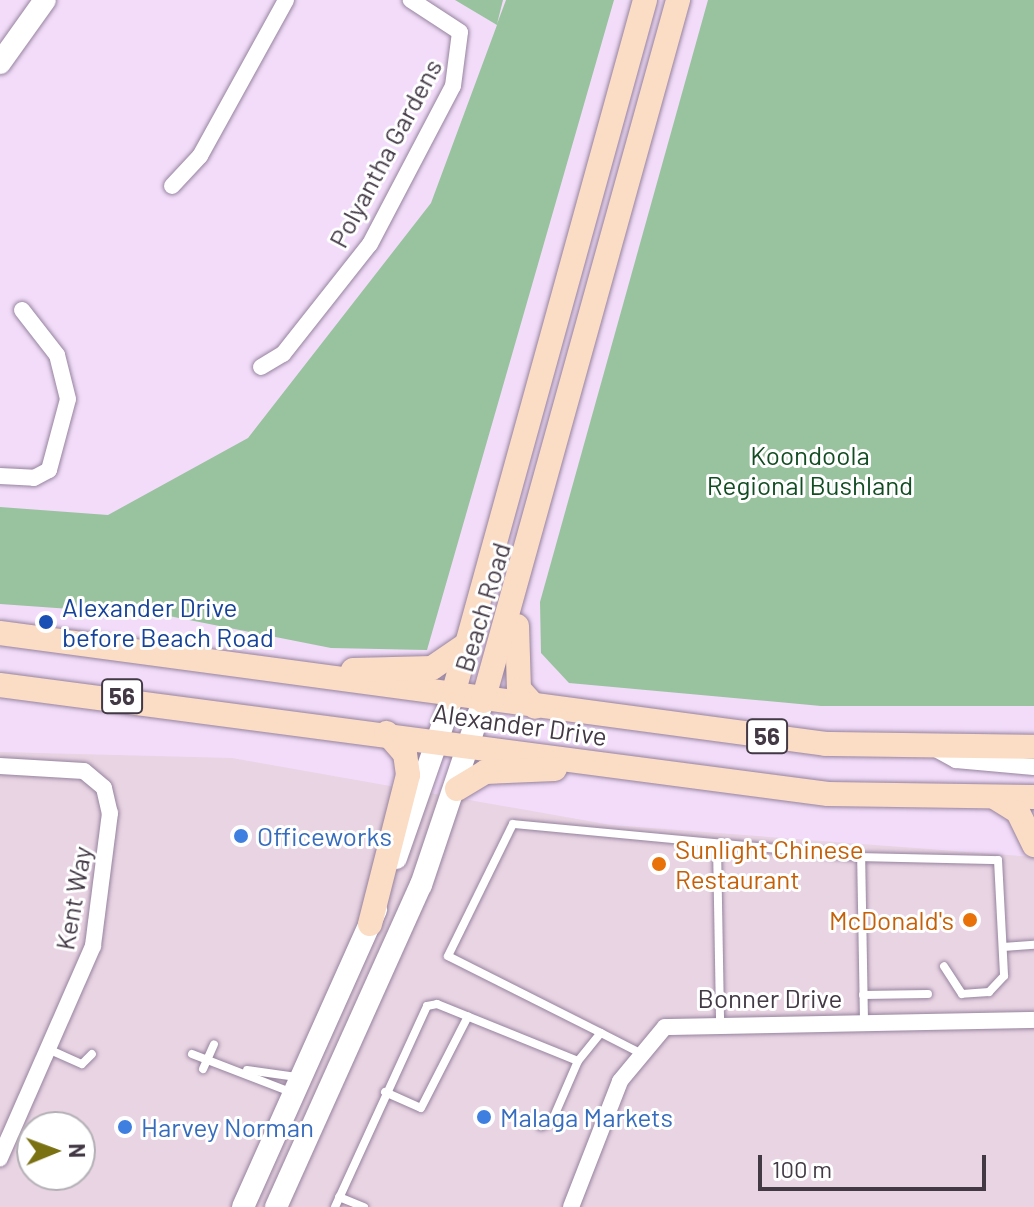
<!DOCTYPE html>
<html>
<head>
<meta charset="utf-8">
<style>
  body { margin:0 }
  #map { position:relative; width:1034px; height:1207px; overflow:hidden; background:#f2dcfa; font-family:Barlow,sans-serif }
  div>[style] { position:absolute }
  [style*='--x'] { left:calc(var(--x)*1px); top:calc(var(--y)*1px); width:calc(var(--w)*1px); rotate:calc(var(--a)*1deg) }
  .industrial>* { inset:0; background:#e9d4e3 }
  .green>* { inset:0; background:#98c39e }
  .roads { filter:drop-shadow(0 0 2px #96839e) drop-shadow(0 0 2px #96839e) }
  .lane>* { height:8px; margin:-4px; padding:0 4px; transform-origin:4px; border-radius:4px; background:#fff }
  .street>* { height:16px; margin:-8px; padding:0 8px; transform-origin:8px; border-radius:8px; background:#fff }
  .secondary>* { height:22px; margin:-11px; padding:0 11px; transform-origin:11px; border-radius:11px; background:#fff }
  .primary>* { height:24px; margin:-12px; padding:0 12px; transform-origin:12px; border-radius:12px; background:#fbdcc4 }
  .dots>* { width:22px; height:22px; translate:-50% -50%; box-sizing:border-box; border:4px solid #fff; border-radius:50% }
  span { translate:-50% -50%; white-space:nowrap; text-align:center; line-height:1.15; -webkit-text-stroke:6px #fff; paint-order:stroke }
  .shield-label span { padding:2px 6px; background:#fff; border:2px solid; border-radius:6px; -webkit-text-stroke-width:0 }
  .shield-label { font-size:24px; color:#423945; font-weight:700 }
  .street-label { font-size:26px; color:#423945 }
  .park-label { font-size:26px; color:#124c22 }
  .transit-label { font-size:26px; color:#164399 }
  .left { translate:0 -50%; text-align:left }
  .shop-label { font-size:26px; color:#366cbe }
  .food-label { font-size:26px; color:#c56008 }
  .right { translate:-100% -50%; text-align:right }
  .north { position:absolute; left:16px; top:1111px; width:80px; height:80px; box-sizing:border-box; background:#fff; border:2px solid #b3b0b5; border-radius:50%; rotate:89deg; font-size:22px; font-weight:700; line-height:32px; text-align:center; color:#423945 }
  .north::after { content:''; display:block; margin:auto; width:28px; height:36px; background:#7a7112; clip-path:polygon(50% 0,100% 100%,50% 72%,0 100%) }
  .scale { position:absolute; left:758px; top:1155px; width:228px; height:36px; box-sizing:border-box; border:4px solid #423945; border-top:0; padding-left:10px; font-size:24px; line-height:28px; white-space:nowrap; color:#423945; -webkit-text-stroke:6px #fff; paint-order:stroke }
</style>
</head>
<body>
<div id="map">
  <div class="industrial">
    <i style="clip-path:polygon(evenodd,0 752px,232px 758px,611px 825px,1034px 857px,1034px 1207px,0 1207px,0 752px,32px 1127px,80px 1127px,80px 1175px,32px 1175px,32px 1127px)"></i>
  </div>
  <div class="green">
    <i style="clip-path:polygon(455px 0,503px 0,497px 24px,506px 0,614px 0,427px 650px,331px 648px,169px 616px,0 604px,0 507px,108px 515px,248px 438px,431px 203px,497px 25px)"></i>
    <i style="clip-path:polygon(708px 0,1034px 0,1034px 706px,821px 706px,569px 683px,541px 653px,540px 602px)"></i>
  </div>
  <div class="roads">
    <div class="lane">
      <i style="--x:717;--y:845;--w:176;--a:89"></i>
      <i style="--x:1003;--y:947;--w:31;--a:-4"></i>
      <i style="--x:863;--y:995;--w:65;--a:-0.9"></i>
      <i style="--x:864;--y:1021;--w:164;--a:-91"></i>
      <i style="--x:861;--y:857;--w:137;--a:1.3"></i>
      <i style="--x:998;--y:860;--w:116;--a:87"></i>
      <i style="--x:1004;--y:976;--w:22;--a:133"></i>
      <i style="--x:989;--y:992;--w:27;--a:176"></i>
      <i style="--x:962;--y:994;--w:33;--a:-123"></i>
      <i style="--x:601;--y:1033;--w:171;--a:-153.3"></i>
      <i style="--x:448;--y:956;--w:147;--a:-63.8"></i>
      <i style="--x:513;--y:824;--w:350;--a:5.4"></i>
      <i style="--x:48;--y:1049;--w:37;--a:24"></i>
      <i style="--x:82;--y:1064;--w:14;--a:-45"></i>
      <i style="--x:192;--y:1054;--w:108;--a:21.1"></i>
      <i style="--x:203;--y:1069;--w:27;--a:-66"></i>
      <i style="--x:247;--y:1070;--w:50;--a:8"></i>
      <i style="--x:385;--y:1092;--w:39;--a:24"></i>
      <i style="--x:421;--y:1108;--w:103;--a:-62.9"></i>
      <i style="--x:541;--y:1126;--w:12;--a:-24"></i>
      <i style="--x:552;--y:1121;--w:65;--a:-66.6"></i>
      <i style="--x:339;--y:1197;--w:27;--a:22"></i>
      <i style="--x:335;--y:1207;--w:221;--a:-65.4"></i>
      <i style="--x:427;--y:1006;--w:10;--a:-11"></i>
      <i style="--x:437;--y:1004;--w:152;--a:22"></i>
      <i style="--x:578;--y:1061;--w:36;--a:-51"></i>
      <i style="--x:601;--y:1033;--w:44;--a:27.1"></i>
    </div>
    <div class="street">
      <i style="--x:172;--y:186;--w:41;--a:-47"></i>
      <i style="--x:200;--y:156;--w:178;--a:-61.1"></i>
      <i style="--x:261;--y:367;--w:26;--a:-31"></i>
      <i style="--x:283;--y:354;--w:140;--a:-51.7"></i>
      <i style="--x:370;--y:244;--w:178;--a:-62.3"></i>
      <i style="--x:453;--y:86;--w:54;--a:-82.6"></i>
      <i style="--x:460;--y:32;--w:59;--a:-146.9"></i>
      <i style="--x:0;--y:476;--w:34;--a:3"></i>
      <i style="--x:34;--y:478;--w:17;--a:-28"></i>
      <i style="--x:49;--y:470;--w:73;--a:-75"></i>
      <i style="--x:68;--y:399;--w:45;--a:-104"></i>
      <i style="--x:57;--y:355;--w:57;--a:-127.9"></i>
      <i style="--x:934;--y:748;--w:25;--a:29"></i>
      <i style="--x:956;--y:760;--w:78;--a:5.1"></i>
      <i style="--x:0;--y:766;--w:84;--a:3.4"></i>
      <i style="--x:84;--y:771;--w:26;--a:40"></i>
      <i style="--x:104;--y:788;--w:26;--a:77"></i>
      <i style="--x:110;--y:813;--w:134;--a:97.3"></i>
      <i style="--x:93;--y:946;--w:232;--a:113.7"></i>
      <i style="--x:571;--y:1207;--w:135;--a:-68.7"></i>
      <i style="--x:620;--y:1081;--w:70;--a:-50.2"></i>
      <i style="--x:665;--y:1027;--w:369;--a:-1.1"></i>
    </div>
    <div class="secondary">
      <i style="--x:0;--y:63;--w:77;--a:-54.5"></i>
      <i style="--x:396;--y:858;--w:170;--a:-70.7"></i>
      <i style="--x:243;--y:1207;--w:326;--a:-65.9"></i>
      <i style="--x:276;--y:1207;--w:353;--a:-65.8"></i>
      <i style="--x:421;--y:885;--w:194;--a:-71.4"></i>
    </div>
    <div class="primary">
      <i style="--x:517;--y:626;--w:63;--a:88.2"></i>
      <i style="--x:519;--y:689;--w:24;--a:48"></i>
      <i style="--x:0;--y:633;--w:833;--a:7.65"></i>
      <i style="--x:826;--y:744;--w:208;--a:0.8"></i>
      <i style="--x:353;--y:670;--w:79;--a:-1.5"></i>
      <i style="--x:432;--y:668;--w:42;--a:-34.4"></i>
      <i style="--x:0;--y:685;--w:835;--a:7.5"></i>
      <i style="--x:828;--y:794;--w:206;--a:0.8"></i>
      <i style="--x:452;--y:698;--w:724;--a:-74.54"></i>
      <i style="--x:483;--y:701;--w:728;--a:-74.45"></i>
      <i style="--x:457;--y:789;--w:33;--a:-31"></i>
      <i style="--x:485;--y:772;--w:70;--a:-2.5"></i>
      <i style="--x:996;--y:798;--w:26;--a:32"></i>
      <i style="--x:1018;--y:812;--w:37;--a:64"></i>
      <i style="--x:370;--y:924;--w:154;--a:-75.7"></i>
      <i style="--x:408;--y:775;--w:21;--a:-98"></i>
      <i style="--x:405;--y:754;--w:28;--a:-131"></i>
    </div>
  </div>
  <div class="dots">
    <i style="left:46px;top:622px;background:#1a4fb4"></i>
    <i style="left:241px;top:836px;background:#3f7fe0"></i>
    <i style="left:659px;top:864px;background:#e8710a"></i>
    <i style="left:970px;top:920px;background:#e8710a"></i>
    <i style="left:484px;top:1117px;background:#3f7fe0"></i>
    <i style="left:125px;top:1127px;background:#3f7fe0"></i>
  </div>
  <div class="shield-label">
    <span style="left:122px;top:696px">56</span>
    <span style="left:767px;top:736px">56</span>
  </div>
  <div class="street-label">
    <span style="left:385px;top:153px;rotate:-62deg">Polyantha Gardens</span>
    <span style="left:482px;top:607px;rotate:-73deg">Beach Road</span>
    <span style="left:520px;top:724px;rotate:8deg">Alexander Drive</span>
    <span style="left:73px;top:898px;rotate:-80deg">Kent Way</span>
    <span style="left:770px;top:998px">Bonner Drive</span>
  </div>
  <div class="park-label">
    <span style="left:810px;top:470px">Koondoola<br>Regional Bushland</span>
  </div>
  <div class="transit-label">
    <span class="left" style="left:62px;top:622px">Alexander Drive<br>before Beach Road</span>
  </div>
  <div class="shop-label">
    <span class="left" style="left:257px;top:836px">Officeworks</span>
    <span class="left" style="left:500px;top:1117px">Malaga Markets</span>
    <span class="left" style="left:141px;top:1127px">Harvey Norman</span>
  </div>
  <div class="food-label">
    <span class="left" style="left:675px;top:864px">Sunlight Chinese<br>Restaurant</span>
    <span class="right" style="left:954px;top:920px">McDonald's</span>
  </div>
  <div class="north">N</div>
  <div class="scale">100 m</div>
</div>
</body>
</html>
